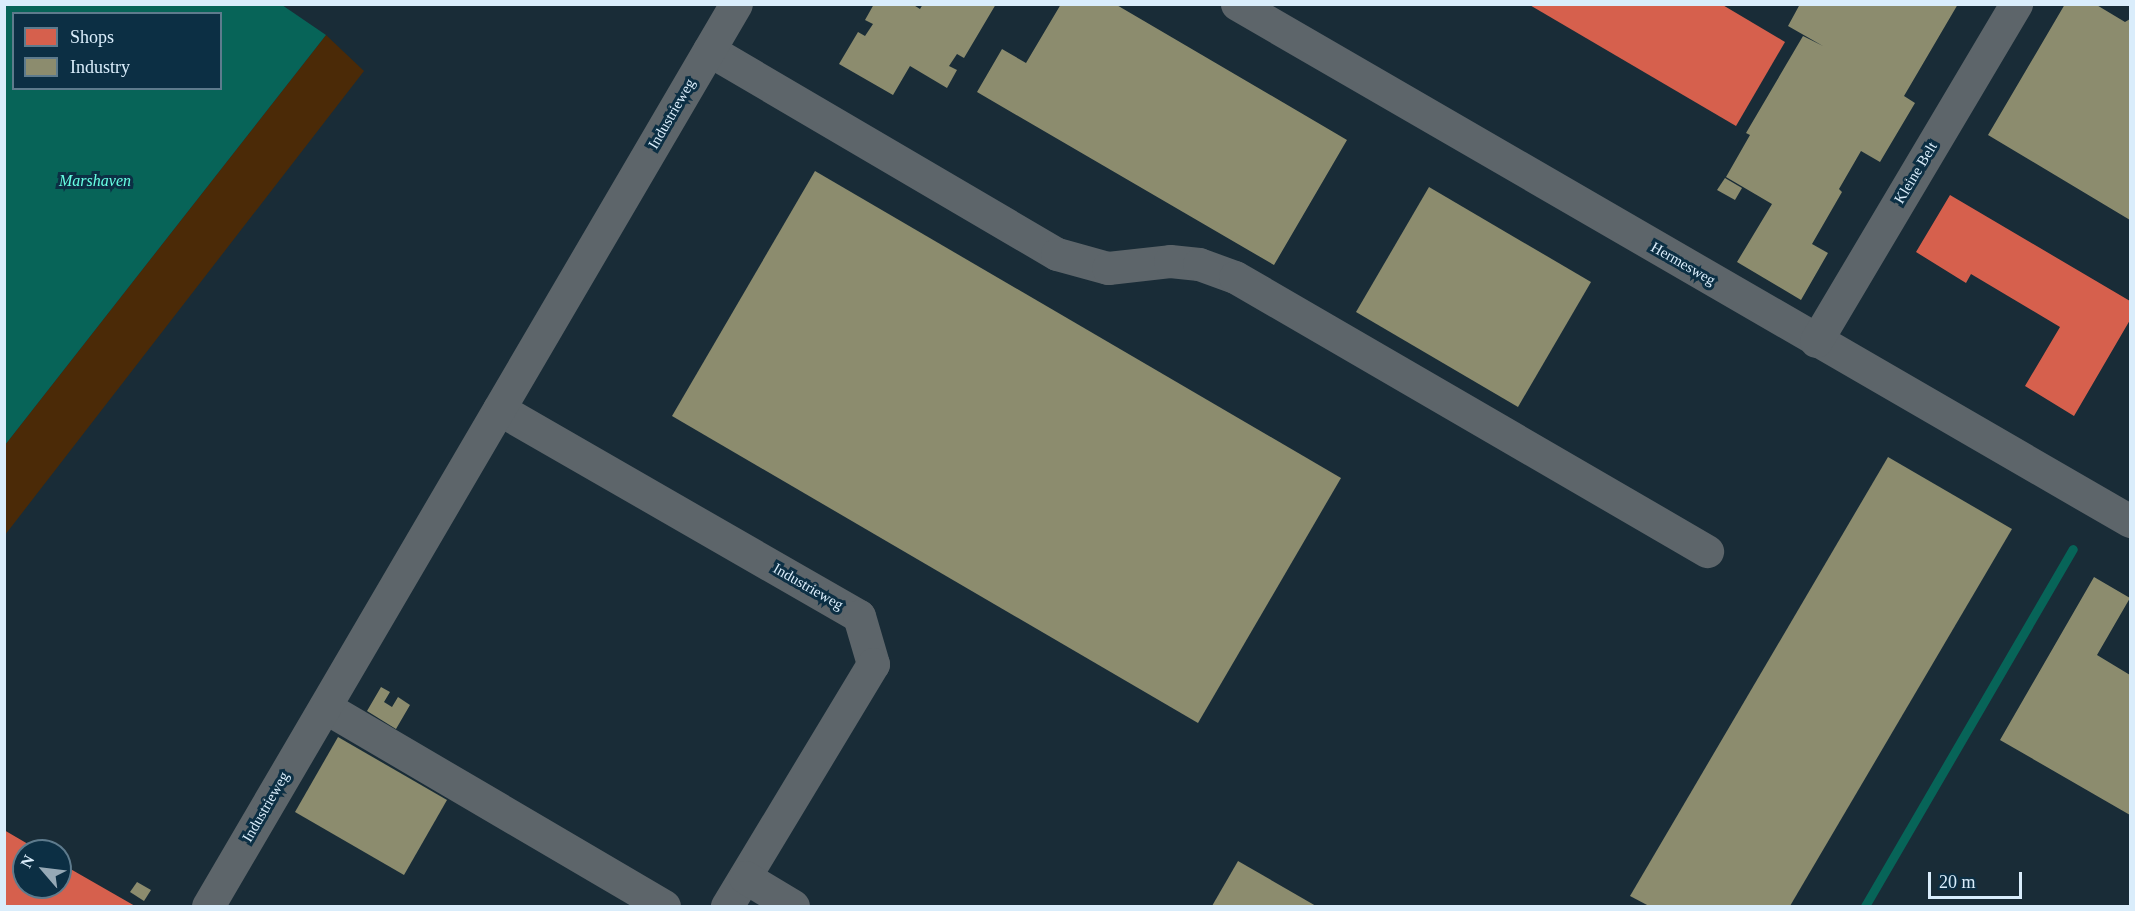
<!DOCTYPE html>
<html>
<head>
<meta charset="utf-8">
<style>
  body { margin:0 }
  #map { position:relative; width:2135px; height:911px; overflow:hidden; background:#192c37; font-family:Georgia,serif }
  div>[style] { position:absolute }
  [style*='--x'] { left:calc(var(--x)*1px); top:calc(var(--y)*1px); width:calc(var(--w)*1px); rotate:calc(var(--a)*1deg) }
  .green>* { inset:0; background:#4b2a07 }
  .water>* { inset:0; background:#076458 }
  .shops>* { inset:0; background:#d6604d }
  .industry>* { inset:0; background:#8c8c6e }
  .stream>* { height:9px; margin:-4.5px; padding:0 4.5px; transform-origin:4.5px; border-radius:4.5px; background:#076458 }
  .minor>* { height:33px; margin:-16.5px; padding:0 16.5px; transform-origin:16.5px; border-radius:16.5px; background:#5d656a }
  span { translate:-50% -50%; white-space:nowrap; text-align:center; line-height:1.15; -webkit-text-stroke:6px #0c2f44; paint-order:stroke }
  .street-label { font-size:15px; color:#daedfb }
  .water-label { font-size:16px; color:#66fee3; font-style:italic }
  .frame { position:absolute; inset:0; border:6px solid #daedfb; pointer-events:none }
  .legend { position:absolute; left:12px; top:12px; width:210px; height:78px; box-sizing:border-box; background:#0c2f44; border:2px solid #5e7b8d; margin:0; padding:8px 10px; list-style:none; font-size:18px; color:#daedfb }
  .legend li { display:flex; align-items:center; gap:12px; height:30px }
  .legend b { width:30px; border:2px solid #5e7b8d }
  .north { position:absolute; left:12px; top:839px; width:60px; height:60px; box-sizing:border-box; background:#0c2f44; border:2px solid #5e7b8d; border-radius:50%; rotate:298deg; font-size:16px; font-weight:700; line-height:24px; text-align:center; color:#daedfb }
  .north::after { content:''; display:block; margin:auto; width:21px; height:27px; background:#96a9b6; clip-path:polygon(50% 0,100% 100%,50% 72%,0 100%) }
  .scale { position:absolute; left:1928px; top:872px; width:94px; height:27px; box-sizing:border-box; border:3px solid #daedfb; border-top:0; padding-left:8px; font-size:18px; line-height:21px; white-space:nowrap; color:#daedfb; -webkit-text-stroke:4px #0c2f44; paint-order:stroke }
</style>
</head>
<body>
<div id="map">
  <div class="green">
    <i style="clip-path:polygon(326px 35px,364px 71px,5px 535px,5px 445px)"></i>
  </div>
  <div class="water">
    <i style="clip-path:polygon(evenodd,5px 4px,282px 5px,326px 35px,5px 445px,5px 4px,14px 14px,220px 14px,220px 88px,14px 88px,14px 14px)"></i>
  </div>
  <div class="shops">
    <i style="clip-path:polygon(1528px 4px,1721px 4px,1785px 42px,1736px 126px)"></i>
    <i style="clip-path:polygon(1950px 195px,2130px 301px,2130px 320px,2074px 416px,2025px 386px,2060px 327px,1971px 274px,1966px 283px,1916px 252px)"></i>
    <i style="clip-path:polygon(4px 830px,40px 851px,24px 851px,24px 887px,60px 887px,60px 863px,135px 906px,4px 906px)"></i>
  </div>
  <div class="industry">
    <i style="clip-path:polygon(874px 4px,912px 4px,920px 9px,923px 4px,996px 4px,964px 58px,957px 54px,949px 66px,957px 70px,947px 88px,910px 66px,893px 95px,839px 64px,858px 32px,865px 36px,873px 24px,865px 20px)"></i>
    <i style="clip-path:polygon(1061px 4px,1115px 4px,1347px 140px,1274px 265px,977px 92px,1002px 49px,1026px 63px)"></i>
    <i style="clip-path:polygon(1800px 4px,1958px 4px,1904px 96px,1915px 103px,1880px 162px,1861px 151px,1839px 189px,1842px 192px,1812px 244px,1828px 253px,1801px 300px,1737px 262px,1772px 204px,1726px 177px,1750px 135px,1746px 133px,1803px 36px,1823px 46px,1788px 26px)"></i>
    <i style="clip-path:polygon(2065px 4px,2095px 4px,2125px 22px,2130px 19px,2130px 220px,1988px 135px)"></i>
    <i style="clip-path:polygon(815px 171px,1341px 478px,1198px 723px,672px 416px)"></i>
    <i style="clip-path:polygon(1725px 178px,1742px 188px,1735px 200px,1717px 190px)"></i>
    <i style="clip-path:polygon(1429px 187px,1591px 282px,1518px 407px,1356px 312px)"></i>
    <i style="clip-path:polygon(1888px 457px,2012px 529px,1790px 906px,1649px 906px,1630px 896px)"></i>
    <i style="clip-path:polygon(2094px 577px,2130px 598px,2097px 655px,2130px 675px,2130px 815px,2000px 740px)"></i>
    <i style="clip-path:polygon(381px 687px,390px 692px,384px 702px,392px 707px,398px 697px,410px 705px,396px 729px,367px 711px)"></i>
    <i style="clip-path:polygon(338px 737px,447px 800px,404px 875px,295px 812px)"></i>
    <i style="clip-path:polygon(1238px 861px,1316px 906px,1212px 906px)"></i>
    <i style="clip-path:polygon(137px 882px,151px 890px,144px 901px,130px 892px)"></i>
  </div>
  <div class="stream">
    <i style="--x:1865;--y:906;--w:413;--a:-59.8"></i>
  </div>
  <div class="minor">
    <i style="--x:1237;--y:4;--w:1032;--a:30.07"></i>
    <i style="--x:709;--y:50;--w:403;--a:30.4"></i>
    <i style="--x:1057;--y:254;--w:53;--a:15.4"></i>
    <i style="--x:1108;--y:268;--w:62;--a:-6.4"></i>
    <i style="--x:1170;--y:261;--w:29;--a:6"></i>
    <i style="--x:1199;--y:264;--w:38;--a:20"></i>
    <i style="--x:1235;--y:277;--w:546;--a:30.14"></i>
    <i style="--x:1816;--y:341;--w:392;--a:-59.3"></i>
    <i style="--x:499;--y:409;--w:415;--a:29.9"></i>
    <i style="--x:859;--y:616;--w:50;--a:73.7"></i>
    <i style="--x:873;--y:664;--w:283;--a:121.1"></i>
    <i style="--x:325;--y:707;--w:393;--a:30.4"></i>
    <i style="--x:745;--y:877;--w:56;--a:31.1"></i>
    <i style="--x:208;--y:906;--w:1045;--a:-59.66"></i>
  </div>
  <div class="street-label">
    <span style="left:672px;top:114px;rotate:-60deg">Industrieweg</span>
    <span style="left:1916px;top:173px;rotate:-59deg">Kleine Belt</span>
    <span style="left:1683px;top:264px;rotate:30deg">Hermesweg</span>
    <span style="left:808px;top:587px;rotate:30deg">Industrieweg</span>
    <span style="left:266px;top:807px;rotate:-60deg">Industrieweg</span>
  </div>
  <div class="water-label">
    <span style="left:95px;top:181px">Marshaven</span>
  </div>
  <div class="frame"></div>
  <ul class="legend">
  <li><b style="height:16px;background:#d6604d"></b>Shops</li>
  <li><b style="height:16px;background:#8c8c6e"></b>Industry</li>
  </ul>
  <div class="north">N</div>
  <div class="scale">20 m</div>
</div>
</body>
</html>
